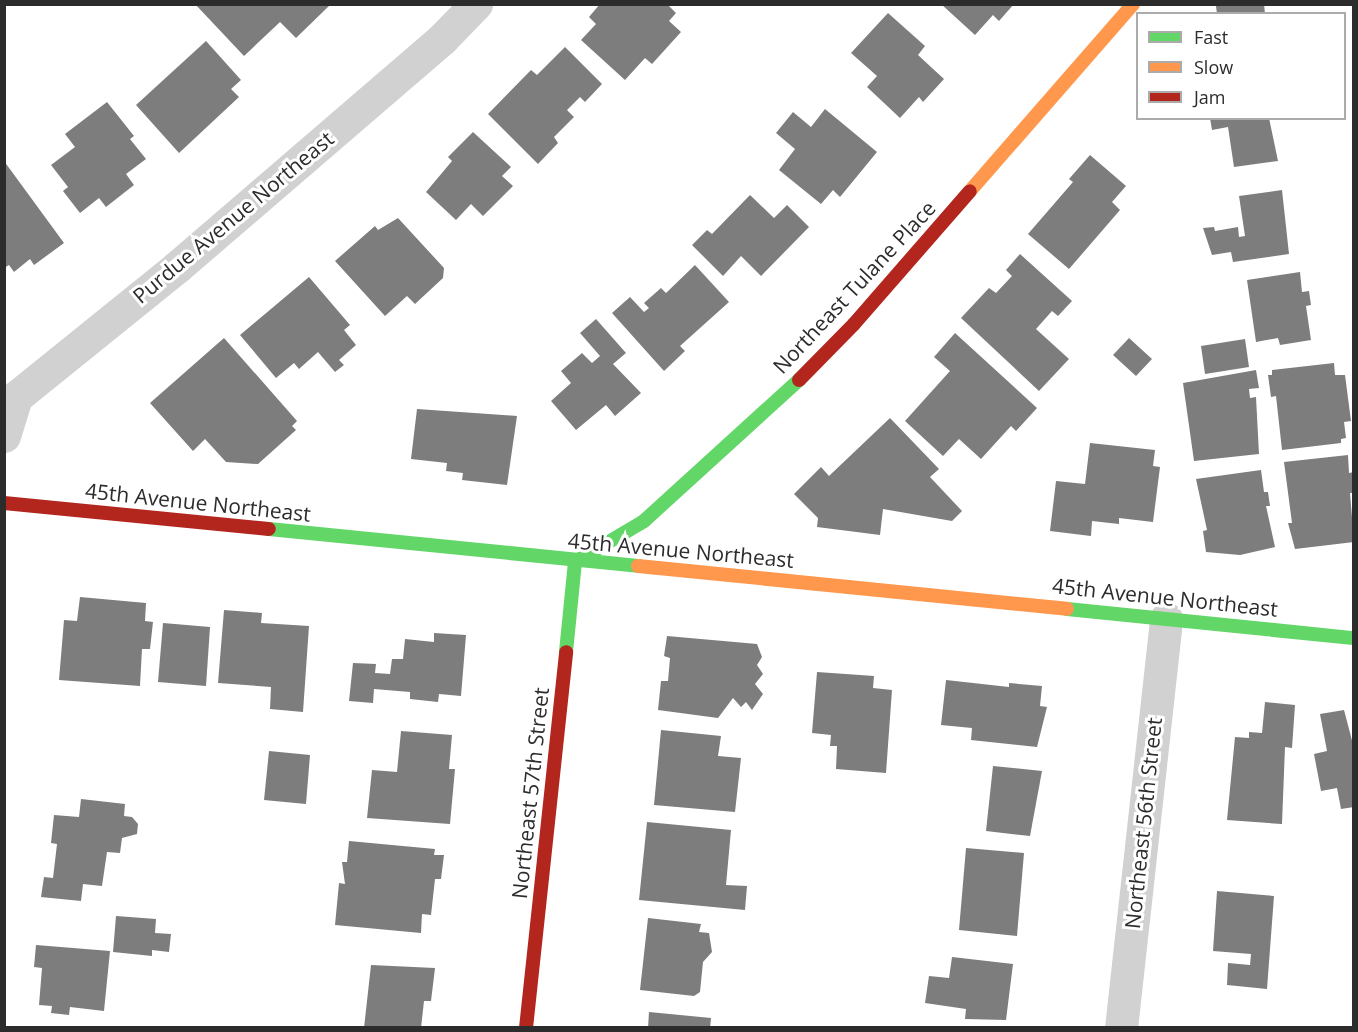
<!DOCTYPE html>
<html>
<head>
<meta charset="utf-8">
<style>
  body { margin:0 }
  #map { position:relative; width:1358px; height:1032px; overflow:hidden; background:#fff; font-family:"Open Sans",sans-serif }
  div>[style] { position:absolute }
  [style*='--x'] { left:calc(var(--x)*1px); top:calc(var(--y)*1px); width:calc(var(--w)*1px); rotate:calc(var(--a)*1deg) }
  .building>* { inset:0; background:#7d7d7d }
  .street>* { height:33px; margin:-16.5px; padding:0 16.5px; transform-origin:16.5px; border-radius:16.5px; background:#d1d1d1 }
  .fast>* { height:14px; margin:-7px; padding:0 7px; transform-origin:7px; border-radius:7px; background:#63d668 }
  .slow>* { height:14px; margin:-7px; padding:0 7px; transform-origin:7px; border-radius:7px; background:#ff974d }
  .jam>* { height:14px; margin:-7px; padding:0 7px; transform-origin:7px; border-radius:7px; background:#b3261e }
  span { translate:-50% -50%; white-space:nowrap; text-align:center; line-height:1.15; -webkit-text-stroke:6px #fff; paint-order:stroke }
  .street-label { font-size:21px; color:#2c2c2c }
  .frame { position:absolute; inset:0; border:6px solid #2c2c2c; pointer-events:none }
  .legend { position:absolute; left:1136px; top:12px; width:210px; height:108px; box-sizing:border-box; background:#fff; border:2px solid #ababab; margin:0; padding:8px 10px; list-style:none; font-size:18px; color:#2c2c2c }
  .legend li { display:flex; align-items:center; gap:12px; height:30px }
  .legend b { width:30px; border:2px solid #ababab }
</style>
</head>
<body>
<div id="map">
  <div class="building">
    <i style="clip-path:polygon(195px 4px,331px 4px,296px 38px,280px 22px,244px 56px)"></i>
    <i style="clip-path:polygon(600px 4px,667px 4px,676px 13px,669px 21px,681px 32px,652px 64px,645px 58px,625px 80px,581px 40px,596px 24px,589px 17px)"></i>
    <i style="clip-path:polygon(941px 4px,1014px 4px,999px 21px,993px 15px,975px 35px)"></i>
    <i style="clip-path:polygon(1228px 4px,1264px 4px,1265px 14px,1217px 14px,1216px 6px)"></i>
    <i style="clip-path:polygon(888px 13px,925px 46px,918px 55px,944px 79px,923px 102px,919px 97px,900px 118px,867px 87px,877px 76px,851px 53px)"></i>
    <i style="clip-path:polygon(206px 41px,241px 80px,231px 89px,239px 97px,179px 153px,136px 105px)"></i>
    <i style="clip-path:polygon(565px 47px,602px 84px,585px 102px,580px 97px,567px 110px,574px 117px,554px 137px,558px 143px,538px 164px,488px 114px,531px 70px,537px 75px)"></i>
    <i style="clip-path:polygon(107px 102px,134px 136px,130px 139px,146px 159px,126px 174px,134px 185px,106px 207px,99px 198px,80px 213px,63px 191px,68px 187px,51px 165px,75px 147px,65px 134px)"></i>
    <i style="clip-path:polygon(825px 109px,877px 152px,840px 197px,833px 190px,821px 204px,779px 170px,795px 149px,776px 133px,793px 112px,811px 127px)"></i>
    <i style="clip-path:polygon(1210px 118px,1269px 118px,1278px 161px,1234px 167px,1228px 127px,1212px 130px)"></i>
    <i style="clip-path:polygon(473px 132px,511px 167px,502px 176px,513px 186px,483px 216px,471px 204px,456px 220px,426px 192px,452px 161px,448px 157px)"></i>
    <i style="clip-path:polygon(1090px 155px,1126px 186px,1112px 202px,1120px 210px,1069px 269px,1028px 234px,1073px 182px,1069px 179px)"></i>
    <i style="clip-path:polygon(4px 161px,64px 243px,34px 265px,30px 259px,14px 272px,9px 265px,4px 268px)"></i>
    <i style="clip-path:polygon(1282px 190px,1289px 254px,1233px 262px,1231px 252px,1212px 255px,1203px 228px,1214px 227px,1215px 231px,1238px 227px,1239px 237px,1245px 236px,1239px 196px)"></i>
    <i style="clip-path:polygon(750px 195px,774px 218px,787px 205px,809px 227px,761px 276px,741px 256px,723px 276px,692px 245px,707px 230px,712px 234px)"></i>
    <i style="clip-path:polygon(398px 218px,444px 268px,443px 278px,415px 304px,407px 296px,385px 316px,335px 261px,375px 226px,378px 230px)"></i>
    <i style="clip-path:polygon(1020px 254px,1072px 301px,1058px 316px,1052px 311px,1036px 329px,1069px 359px,1039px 391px,961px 318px,989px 288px,996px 293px,1012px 276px,1006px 270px)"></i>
    <i style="clip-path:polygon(695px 265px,729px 302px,680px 346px,685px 351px,664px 371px,612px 313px,630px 297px,644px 312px,649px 308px,644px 303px,661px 288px,666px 293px)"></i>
    <i style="clip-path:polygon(1300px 272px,1302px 292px,1309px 291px,1311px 305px,1306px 306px,1311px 340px,1280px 345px,1278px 338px,1256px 342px,1247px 280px)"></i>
    <i style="clip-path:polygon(309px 277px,350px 325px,344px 330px,356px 345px,339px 360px,344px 365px,335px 372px,318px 352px,299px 369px,294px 363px,276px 378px,240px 335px)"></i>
    <i style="clip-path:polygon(596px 319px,626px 353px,613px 364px,641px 393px,615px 416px,606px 405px,576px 430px,551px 401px,571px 383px,561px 371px,582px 353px,592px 363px,600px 356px,580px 333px)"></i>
    <i style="clip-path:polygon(955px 333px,1037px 408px,1016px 431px,1011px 426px,981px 459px,959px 439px,943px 456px,905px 421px,950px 371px,934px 357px)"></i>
    <i style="clip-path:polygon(224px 338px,297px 421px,292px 426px,296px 430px,258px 464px,226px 462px,205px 439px,193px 451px,150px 403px)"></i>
    <i style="clip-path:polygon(1129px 338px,1152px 359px,1136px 376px,1113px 355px)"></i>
    <i style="clip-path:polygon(1245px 339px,1249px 367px,1205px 374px,1201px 346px)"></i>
    <i style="clip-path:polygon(1334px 363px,1335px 375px,1345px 375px,1351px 421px,1344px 422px,1346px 438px,1341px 439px,1341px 443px,1282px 450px,1276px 396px,1271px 397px,1268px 375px,1272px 375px,1272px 370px)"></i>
    <i style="clip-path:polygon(1256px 370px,1259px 388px,1249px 389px,1250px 398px,1256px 397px,1259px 454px,1194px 461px,1183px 383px)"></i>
    <i style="clip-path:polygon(417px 409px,517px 416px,507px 485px,462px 480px,463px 473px,446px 471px,447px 463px,411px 459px)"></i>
    <i style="clip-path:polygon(890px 418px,939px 469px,930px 477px,962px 511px,952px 521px,883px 509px,880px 535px,817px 527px,818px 518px,794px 494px,821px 467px,829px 476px)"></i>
    <i style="clip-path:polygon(1090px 443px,1155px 450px,1153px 466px,1160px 467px,1153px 522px,1119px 518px,1119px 524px,1092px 521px,1091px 536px,1050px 531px,1056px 481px,1085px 484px)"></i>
    <i style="clip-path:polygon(1348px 455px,1349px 473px,1354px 472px,1354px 493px,1350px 493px,1354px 542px,1295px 549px,1288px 523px,1292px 523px,1284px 462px)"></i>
    <i style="clip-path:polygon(1261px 470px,1264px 492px,1268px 492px,1270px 506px,1266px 506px,1275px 547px,1240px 555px,1206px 552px,1203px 531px,1207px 530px,1196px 479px)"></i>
    <i style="clip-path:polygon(80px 597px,146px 603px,145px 621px,153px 622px,150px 649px,142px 649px,140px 686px,59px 680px,64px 620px,77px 621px)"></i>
    <i style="clip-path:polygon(224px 610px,262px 613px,261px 623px,309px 626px,303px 712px,270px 709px,271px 687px,218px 683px)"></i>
    <i style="clip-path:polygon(163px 623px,210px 627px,206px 686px,158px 682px)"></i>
    <i style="clip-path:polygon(434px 633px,466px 635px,461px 696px,439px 694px,438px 702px,410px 699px,410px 692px,374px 689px,373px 703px,349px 701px,353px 663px,376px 664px,375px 673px,390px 674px,392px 659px,403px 659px,405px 639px,434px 642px)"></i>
    <i style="clip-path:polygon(667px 636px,757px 644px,762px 657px,757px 665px,763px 674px,755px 684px,763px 694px,752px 710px,746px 702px,741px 707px,733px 698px,718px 718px,658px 710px,661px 681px,668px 681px,670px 658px,664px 656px)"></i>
    <i style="clip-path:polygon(817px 672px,874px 676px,873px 688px,892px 690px,886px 773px,836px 769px,837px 746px,830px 746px,831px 735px,812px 733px)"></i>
    <i style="clip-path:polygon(946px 680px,1009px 687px,1009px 683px,1042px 686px,1040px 706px,1047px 707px,1037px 747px,971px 740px,972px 728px,941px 725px)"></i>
    <i style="clip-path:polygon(1265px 702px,1295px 705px,1292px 748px,1285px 747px,1282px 824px,1227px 820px,1235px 737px,1249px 738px,1249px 732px,1262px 733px)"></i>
    <i style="clip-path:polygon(1344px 710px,1354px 748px,1354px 807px,1341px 809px,1337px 788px,1321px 791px,1314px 754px,1327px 751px,1320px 714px)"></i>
    <i style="clip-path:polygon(661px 730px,721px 736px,718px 756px,741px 758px,735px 812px,654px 805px)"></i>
    <i style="clip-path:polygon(401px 731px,452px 735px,449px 769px,455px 769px,450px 824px,367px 818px,372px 770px,397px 772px)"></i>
    <i style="clip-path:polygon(269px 751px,310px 755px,306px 804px,264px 800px)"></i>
    <i style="clip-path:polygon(993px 766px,1042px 771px,1030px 836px,986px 831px)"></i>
    <i style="clip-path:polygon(81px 799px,125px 804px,124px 816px,132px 817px,138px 824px,137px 834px,122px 838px,120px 853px,107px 852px,102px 886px,83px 884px,81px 901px,41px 897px,44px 877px,53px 878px,57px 844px,51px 843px,54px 815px,79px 817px)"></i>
    <i style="clip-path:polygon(647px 822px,731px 830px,726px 885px,747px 886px,745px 910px,639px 900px)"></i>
    <i style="clip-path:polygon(349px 841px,435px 849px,434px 855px,444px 855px,441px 879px,435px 879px,431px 915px,422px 914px,421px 933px,335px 925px,339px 883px,345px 884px,342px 862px,347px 862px)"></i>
    <i style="clip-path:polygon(966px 848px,1024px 853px,1017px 936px,959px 930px)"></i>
    <i style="clip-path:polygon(1217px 891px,1274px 896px,1267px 989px,1227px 985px,1228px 963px,1250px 965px,1251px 954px,1213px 951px)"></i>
    <i style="clip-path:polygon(116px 916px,156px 919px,155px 933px,171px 934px,169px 952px,152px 950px,152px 956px,113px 952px)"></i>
    <i style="clip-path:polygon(648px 918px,701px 924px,699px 932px,709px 933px,712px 952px,703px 962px,700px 992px,694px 996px,640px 990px)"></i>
    <i style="clip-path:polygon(36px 945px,110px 951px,104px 1011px,70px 1007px,69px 1015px,51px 1013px,52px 1006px,39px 1005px,42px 968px,34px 967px)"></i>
    <i style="clip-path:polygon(952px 957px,1013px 964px,1006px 1020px,965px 1019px,966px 1009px,925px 1003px,929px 976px,949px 978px)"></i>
    <i style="clip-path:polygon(371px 965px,435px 968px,431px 1001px,424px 1001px,421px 1028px,364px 1028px)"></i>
    <i style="clip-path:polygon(649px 1012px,711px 1018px,710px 1028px,648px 1028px)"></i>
  </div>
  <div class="street">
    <i style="--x:4;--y:436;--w:41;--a:-72.9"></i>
    <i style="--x:16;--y:397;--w:207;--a:-38.9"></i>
    <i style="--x:177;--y:267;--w:350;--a:-40.7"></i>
    <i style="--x:442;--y:39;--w:49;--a:-45.8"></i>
    <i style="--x:1121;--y:1028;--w:412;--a:-83.7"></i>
  </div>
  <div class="fast">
    <i style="--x:269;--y:529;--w:371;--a:5.7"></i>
    <i style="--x:1067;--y:609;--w:288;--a:5.8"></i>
    <i style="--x:566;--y:652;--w:90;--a:-84.3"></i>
    <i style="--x:575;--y:562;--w:80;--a:-30.7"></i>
    <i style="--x:644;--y:521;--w:210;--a:-42.3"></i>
  </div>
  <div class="slow">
    <i style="--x:970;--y:191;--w:248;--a:-48.9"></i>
    <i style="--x:638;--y:566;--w:431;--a:5.7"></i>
  </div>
  <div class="jam">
    <i style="--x:799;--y:380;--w:78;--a:-45.5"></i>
    <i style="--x:854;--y:324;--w:176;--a:-48.9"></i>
    <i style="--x:4;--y:503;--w:266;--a:5.6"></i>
    <i style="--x:526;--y:1028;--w:378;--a:-83.9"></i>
  </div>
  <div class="street-label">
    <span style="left:233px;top:217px;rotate:-40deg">Purdue Avenue Northeast</span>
    <span style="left:854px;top:287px;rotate:-47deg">Northeast Tulane Place</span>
    <span style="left:198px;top:502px;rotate:6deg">45th Avenue Northeast</span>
    <span style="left:681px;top:550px;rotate:5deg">45th Avenue Northeast</span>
    <span style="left:1165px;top:597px;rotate:6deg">45th Avenue Northeast</span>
    <span style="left:530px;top:793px;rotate:-84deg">Northeast 57th Street</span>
    <span style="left:1143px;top:823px;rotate:-84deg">Northeast 56th Street</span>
  </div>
  <div class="frame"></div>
  <ul class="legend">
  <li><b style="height:8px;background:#63d668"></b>Fast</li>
  <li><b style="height:8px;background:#ff974d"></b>Slow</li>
  <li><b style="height:8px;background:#b3261e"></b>Jam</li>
  </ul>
</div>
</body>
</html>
